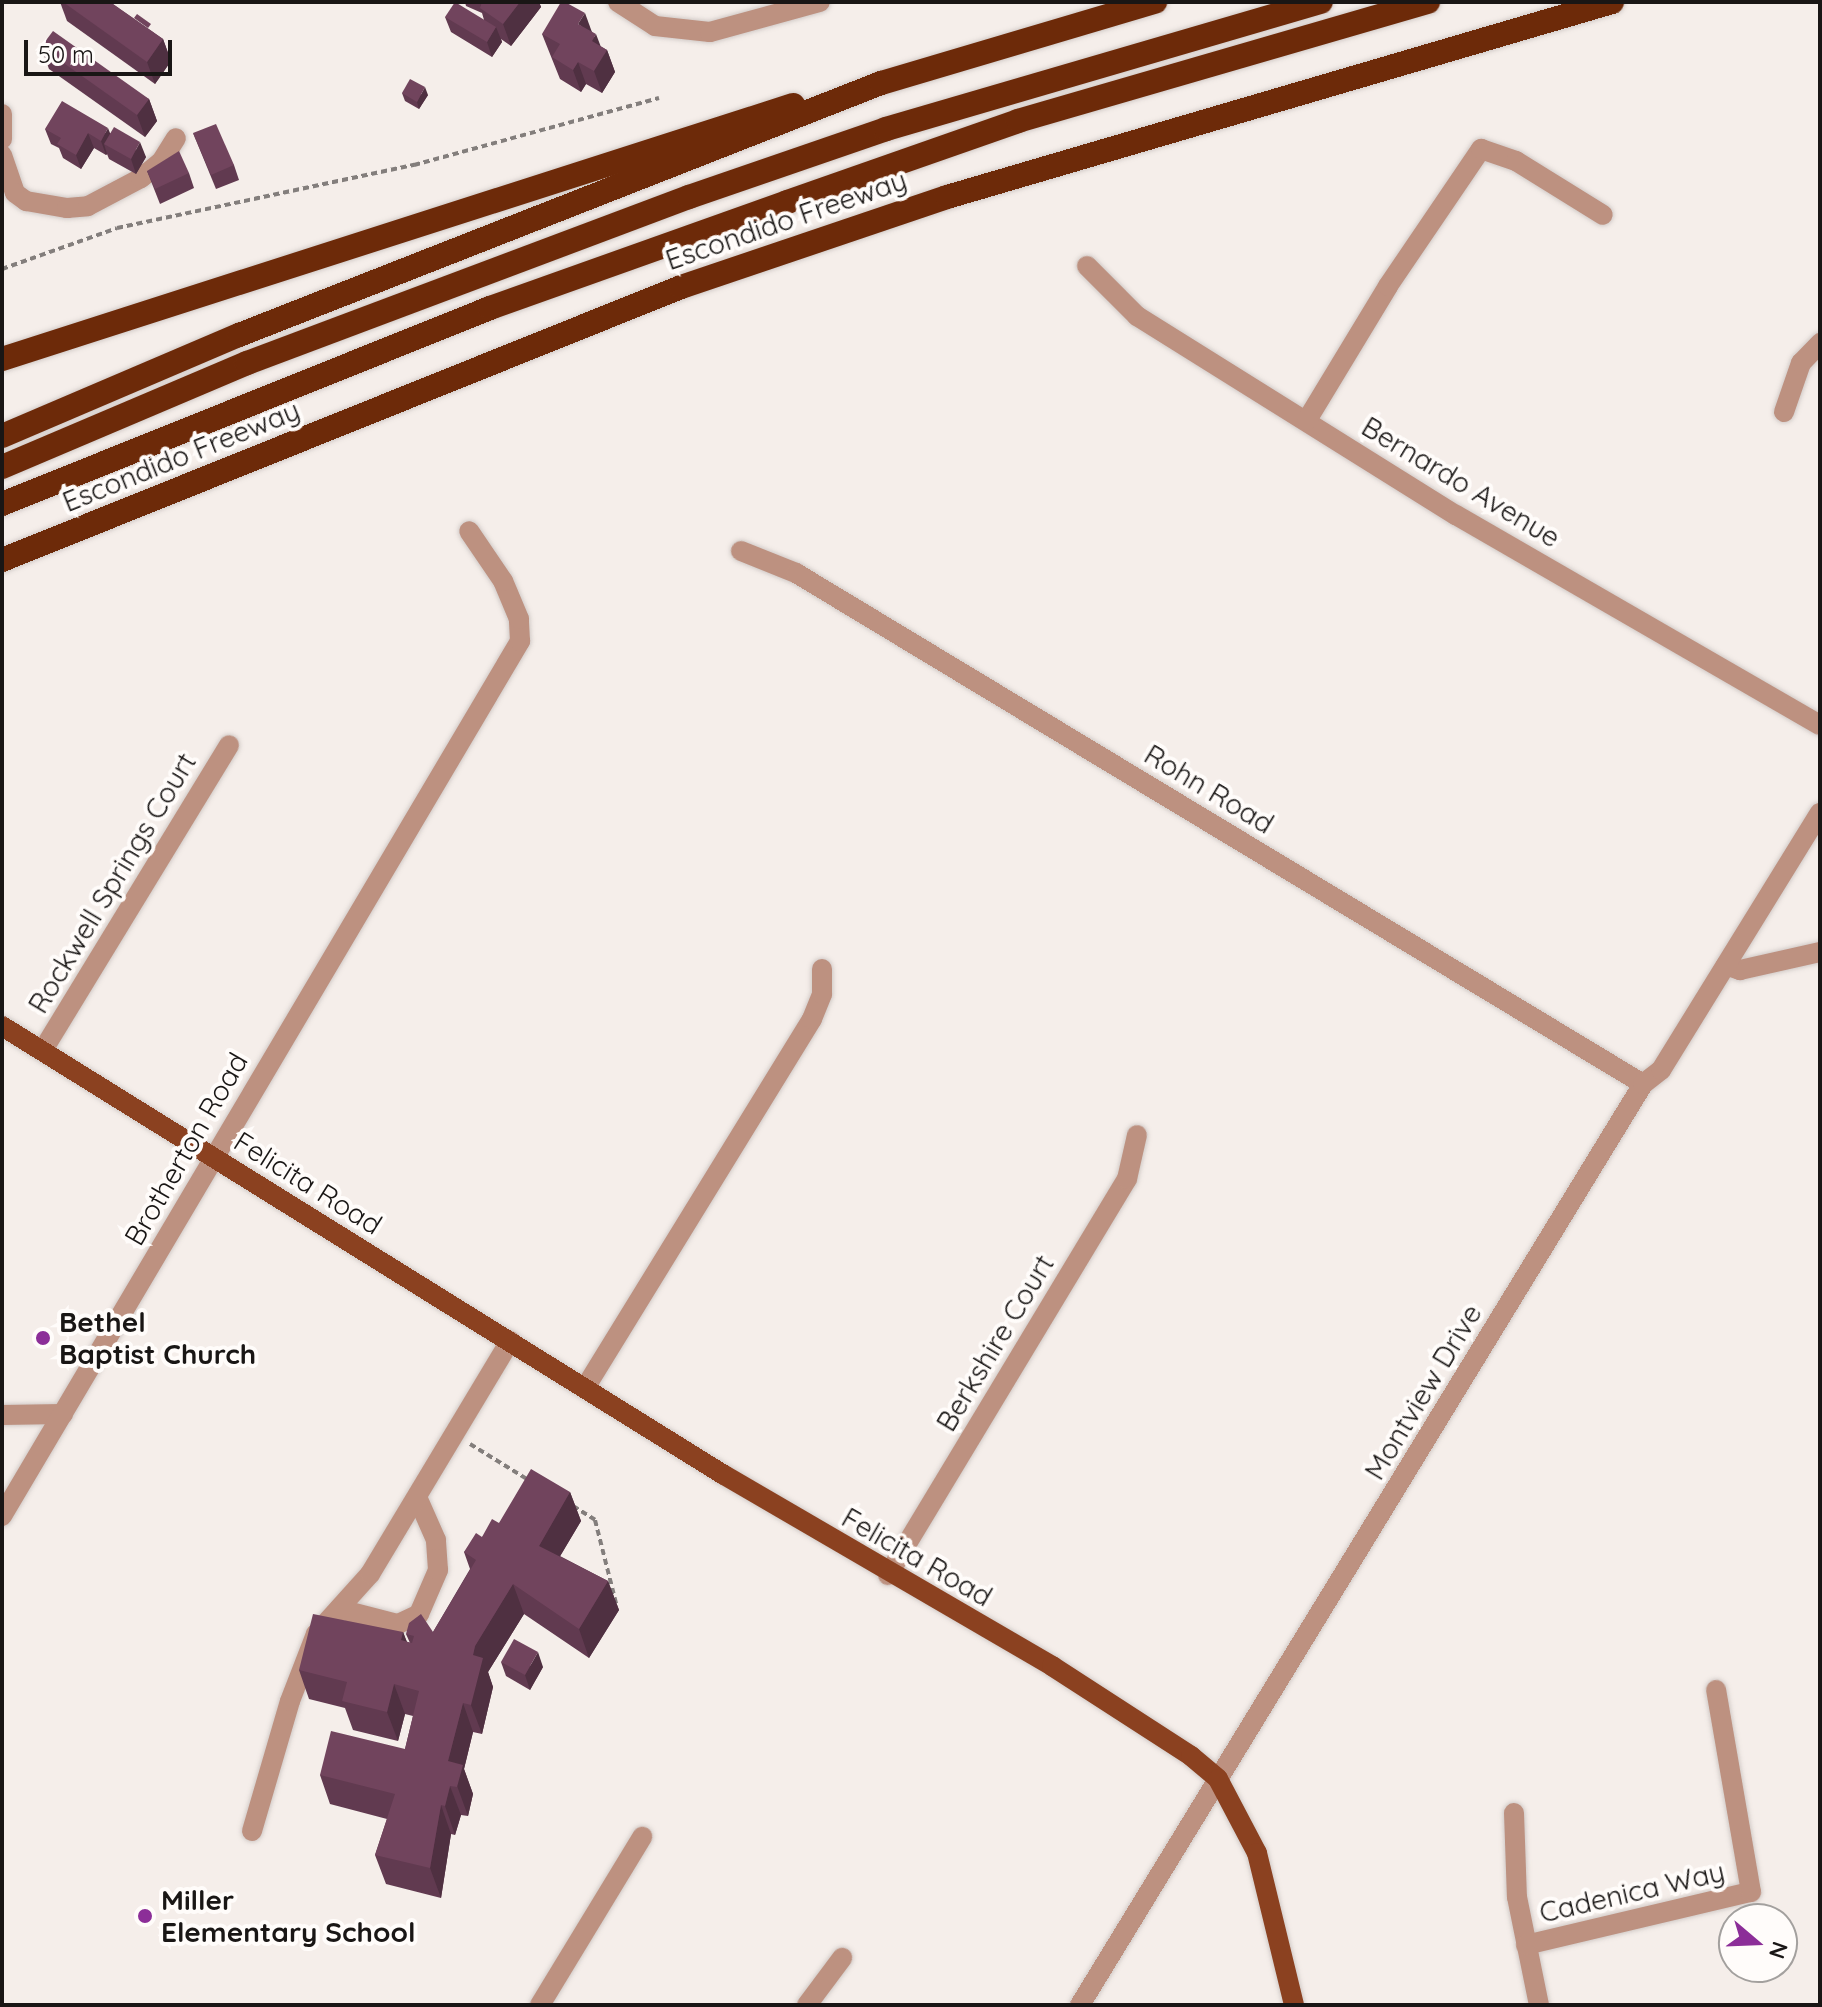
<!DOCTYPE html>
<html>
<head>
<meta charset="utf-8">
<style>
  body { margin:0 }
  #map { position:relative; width:1822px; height:2007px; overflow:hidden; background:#f5eeea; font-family:Quicksand,sans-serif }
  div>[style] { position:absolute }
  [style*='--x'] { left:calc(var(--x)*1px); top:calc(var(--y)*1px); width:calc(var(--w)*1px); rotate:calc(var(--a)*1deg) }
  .path>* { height:4px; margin-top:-2px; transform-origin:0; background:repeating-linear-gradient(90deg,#837e7c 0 6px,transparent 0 10px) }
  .roads { filter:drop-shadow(0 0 2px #d2cbc8) drop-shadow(0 0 2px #d2cbc8) }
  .minor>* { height:20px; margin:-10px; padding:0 10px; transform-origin:10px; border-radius:10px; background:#bd9180 }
  .major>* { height:20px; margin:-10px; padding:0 10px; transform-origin:10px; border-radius:10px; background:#8b4120 }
  .highway>* { height:24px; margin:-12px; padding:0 12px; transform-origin:12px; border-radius:12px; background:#6d2a09 }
  .wall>* { inset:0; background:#613a50 }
  .shaded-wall>* { inset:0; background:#4f3041 }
  .building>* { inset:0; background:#71445d }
  .dots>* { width:22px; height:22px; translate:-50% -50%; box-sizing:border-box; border:4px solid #fffcfa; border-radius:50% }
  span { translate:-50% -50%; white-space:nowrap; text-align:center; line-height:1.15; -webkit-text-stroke:8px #fffcfa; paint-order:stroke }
  .street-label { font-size:28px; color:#191615 }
  .poi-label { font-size:28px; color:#191615; font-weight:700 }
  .left { translate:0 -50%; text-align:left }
  .frame { position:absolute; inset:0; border:4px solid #191615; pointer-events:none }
  .north { position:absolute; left:1718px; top:1903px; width:80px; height:80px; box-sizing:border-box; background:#fffcfa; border:2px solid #a3a09e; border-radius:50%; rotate:109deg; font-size:22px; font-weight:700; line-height:32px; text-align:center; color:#191615 }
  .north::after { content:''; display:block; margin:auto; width:28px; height:36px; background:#8c2e98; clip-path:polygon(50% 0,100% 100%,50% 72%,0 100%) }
  .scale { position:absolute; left:24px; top:40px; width:148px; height:36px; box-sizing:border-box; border:4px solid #191615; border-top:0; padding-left:10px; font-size:24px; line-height:28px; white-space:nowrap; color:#191615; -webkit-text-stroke:6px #fffcfa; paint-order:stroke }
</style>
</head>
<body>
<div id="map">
  <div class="path">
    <i style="--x:2;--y:269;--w:122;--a:-19.6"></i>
    <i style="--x:117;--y:228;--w:304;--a:-12"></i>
    <i style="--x:414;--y:165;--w:254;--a:-15.3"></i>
    <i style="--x:470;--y:1444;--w:67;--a:31.6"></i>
    <i style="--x:573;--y:1506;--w:26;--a:32"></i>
    <i style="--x:595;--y:1520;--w:86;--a:75.8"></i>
  </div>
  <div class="roads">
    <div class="minor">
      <i style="--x:618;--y:2;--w:44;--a:33"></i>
      <i style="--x:655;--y:26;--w:55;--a:6.2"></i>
      <i style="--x:710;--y:32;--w:114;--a:-15.3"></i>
      <i style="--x:2;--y:114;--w:25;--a:90"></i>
      <i style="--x:2;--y:155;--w:40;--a:71.1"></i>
      <i style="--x:15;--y:193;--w:14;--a:36"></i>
      <i style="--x:26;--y:201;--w:42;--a:9.7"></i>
      <i style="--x:67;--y:208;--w:21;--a:-5"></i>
      <i style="--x:88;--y:206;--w:60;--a:-27.8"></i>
      <i style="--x:141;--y:178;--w:26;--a:-39"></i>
      <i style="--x:161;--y:162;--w:28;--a:-58"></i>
      <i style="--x:1087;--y:266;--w:71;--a:45"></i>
      <i style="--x:1137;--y:316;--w:376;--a:32"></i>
      <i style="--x:1456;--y:515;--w:420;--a:30"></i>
      <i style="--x:1784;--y:412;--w:52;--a:-70.9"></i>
      <i style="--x:1801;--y:363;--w:28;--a:-46"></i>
      <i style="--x:1307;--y:420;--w:157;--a:-58.8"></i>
      <i style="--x:1388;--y:286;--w:166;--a:-55.8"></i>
      <i style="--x:1481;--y:149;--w:37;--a:19"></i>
      <i style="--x:1516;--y:161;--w:102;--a:31.8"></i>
      <i style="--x:741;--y:551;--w:59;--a:21.8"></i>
      <i style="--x:796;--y:573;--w:989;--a:31.1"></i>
      <i style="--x:1726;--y:965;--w:15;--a:20"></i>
      <i style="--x:1740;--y:970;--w:82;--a:-12.7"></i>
      <i style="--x:43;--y:1050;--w:357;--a:-58.6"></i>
      <i style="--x:585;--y:1388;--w:433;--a:-58.4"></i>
      <i style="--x:812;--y:1019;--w:27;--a:-68"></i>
      <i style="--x:822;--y:994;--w:25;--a:-90"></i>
      <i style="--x:2;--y:1415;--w:61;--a:-0.9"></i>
      <i style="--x:2;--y:1516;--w:1017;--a:-59.37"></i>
      <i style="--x:520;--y:641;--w:22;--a:-93"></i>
      <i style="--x:519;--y:619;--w:41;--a:-112.8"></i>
      <i style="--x:503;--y:581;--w:60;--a:-124.2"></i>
      <i style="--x:888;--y:1575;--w:463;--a:-58.9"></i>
      <i style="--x:1127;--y:1179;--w:45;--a:-77.2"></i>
      <i style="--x:339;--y:1609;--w:61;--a:14.3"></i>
      <i style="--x:398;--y:1624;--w:23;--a:-25"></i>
      <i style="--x:419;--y:1614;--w:48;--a:-66.6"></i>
      <i style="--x:438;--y:1570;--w:30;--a:-94"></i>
      <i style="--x:436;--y:1540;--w:47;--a:-113.8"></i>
      <i style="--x:1514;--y:1813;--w:84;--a:88"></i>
      <i style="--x:1517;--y:1897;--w:110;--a:78.5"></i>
      <i style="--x:252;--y:1831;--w:135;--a:-73.7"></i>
      <i style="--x:290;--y:1701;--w:72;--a:-68.8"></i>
      <i style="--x:316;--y:1634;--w:81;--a:-48"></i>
      <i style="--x:370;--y:1574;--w:272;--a:-59"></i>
      <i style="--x:1526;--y:1945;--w:231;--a:-13.3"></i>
      <i style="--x:1751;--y:1892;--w:205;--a:-99.8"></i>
      <i style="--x:540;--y:2005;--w:197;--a:-58.7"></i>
      <i style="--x:807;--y:2005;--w:59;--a:-53.3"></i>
      <i style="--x:1080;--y:2005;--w:1079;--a:-58.56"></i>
      <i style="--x:1643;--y:1084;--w:23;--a:-38"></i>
      <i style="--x:1661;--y:1070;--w:302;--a:-58.3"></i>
    </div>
    <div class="major">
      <i style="--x:2;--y:1026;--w:850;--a:31.88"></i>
      <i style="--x:724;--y:1475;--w:380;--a:30.2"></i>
      <i style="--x:1052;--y:1666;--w:166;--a:32.9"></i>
      <i style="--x:1191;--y:1756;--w:35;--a:40"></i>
      <i style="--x:1218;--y:1779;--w:84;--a:62.2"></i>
      <i style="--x:1257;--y:1853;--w:156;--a:76.3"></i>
    </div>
    <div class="highway">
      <i style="--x:2;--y:359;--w:831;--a:-17.8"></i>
      <i style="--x:2;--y:436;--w:258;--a:-23.1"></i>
      <i style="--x:239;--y:335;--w:690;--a:-21.43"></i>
      <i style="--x:881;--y:83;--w:286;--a:-16.5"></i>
      <i style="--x:2;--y:467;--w:266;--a:-23"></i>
      <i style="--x:247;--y:363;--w:472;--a:-20.6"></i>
      <i style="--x:689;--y:197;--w:208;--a:-19"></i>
      <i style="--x:886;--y:129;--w:453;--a:-16.3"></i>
      <i style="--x:2;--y:504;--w:526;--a:-21.88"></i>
      <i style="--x:490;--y:308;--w:315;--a:-19.6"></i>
      <i style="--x:787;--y:202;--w:245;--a:-19.3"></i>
      <i style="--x:1018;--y:121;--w:427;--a:-16.2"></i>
      <i style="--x:2;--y:560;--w:732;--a:-21.9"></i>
      <i style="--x:681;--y:287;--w:281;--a:-18.7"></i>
      <i style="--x:947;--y:197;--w:693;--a:-16.34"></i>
    </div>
  </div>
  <div class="wall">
    <i style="clip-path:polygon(60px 2px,110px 2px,163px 39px,171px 61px,155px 84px,67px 21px)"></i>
    <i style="clip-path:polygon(465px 2px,539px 2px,541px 7px,511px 46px,501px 39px,502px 42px,492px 57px,451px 32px,445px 17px,484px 20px,482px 13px,466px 6px)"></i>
    <i style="clip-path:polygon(591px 31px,600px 46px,607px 50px,615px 72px,602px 93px,586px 84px,581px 92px,560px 79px,542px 34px)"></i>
    <i style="clip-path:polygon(41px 47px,149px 99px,157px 121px,145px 137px,49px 69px)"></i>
    <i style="clip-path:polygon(402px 93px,428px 95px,419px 109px,405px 101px)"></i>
    <i style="clip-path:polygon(45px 129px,110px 133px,146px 157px,136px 174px,109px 159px,107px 154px,106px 155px,94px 148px,81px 169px,63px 158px,59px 148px,51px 144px)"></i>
    <i style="clip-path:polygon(193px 133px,234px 165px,239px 180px,216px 189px)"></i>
    <i style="clip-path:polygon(147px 171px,189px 173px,194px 188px,160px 204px)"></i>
    <i style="clip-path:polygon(570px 1492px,581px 1521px,560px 1556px,608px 1581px,619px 1610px,589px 1658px,524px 1614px,488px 1672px,493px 1687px,482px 1734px,473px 1732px,464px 1769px,473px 1794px,468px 1816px,461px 1815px,455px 1835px,451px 1834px,441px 1898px,386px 1884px,375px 1855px,387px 1819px,330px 1804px,320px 1775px,405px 1749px,413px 1716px,405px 1714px,398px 1741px,353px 1730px,345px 1708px,309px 1699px,299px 1670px,403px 1632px,407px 1642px,410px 1643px,406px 1634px,433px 1632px,470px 1569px,464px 1552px,499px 1523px)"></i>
    <i style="clip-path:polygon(501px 1662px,543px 1667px,530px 1690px,506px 1676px)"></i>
  </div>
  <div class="shaded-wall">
    <i style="clip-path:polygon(520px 2px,539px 2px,541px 7px,511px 46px,503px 24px)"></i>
    <i style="clip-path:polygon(585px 13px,593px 35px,578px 24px)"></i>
    <i style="clip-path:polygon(496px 27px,502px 42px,492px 57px,487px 42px)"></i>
    <i style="clip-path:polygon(596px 34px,604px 55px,607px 50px,615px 72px,602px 93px,594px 71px,592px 41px)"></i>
    <i style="clip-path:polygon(163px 39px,171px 61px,155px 84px,147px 62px)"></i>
    <i style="clip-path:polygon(578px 62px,586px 84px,581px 92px,573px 70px)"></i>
    <i style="clip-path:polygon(425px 87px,428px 95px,419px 109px,417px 102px)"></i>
    <i style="clip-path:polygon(149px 99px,157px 121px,145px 137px,137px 115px)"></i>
    <i style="clip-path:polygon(108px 128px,114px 143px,104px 144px,107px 154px,106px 155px,101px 141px)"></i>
    <i style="clip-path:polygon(88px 133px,94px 148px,81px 169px,76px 155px)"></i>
    <i style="clip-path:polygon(140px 142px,146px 157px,136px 174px,131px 159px)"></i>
    <i style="clip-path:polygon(570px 1492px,581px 1521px,549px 1575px,539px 1546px)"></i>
    <i style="clip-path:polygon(608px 1581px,619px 1610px,589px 1658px,579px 1629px)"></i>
    <i style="clip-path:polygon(513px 1584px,524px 1614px,488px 1672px,493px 1687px,482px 1734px,471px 1705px,473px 1655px,475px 1646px)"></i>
    <i style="clip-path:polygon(403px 1632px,414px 1661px,401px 1640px)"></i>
    <i style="clip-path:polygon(538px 1652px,543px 1667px,530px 1690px,525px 1675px)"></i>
    <i style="clip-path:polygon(394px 1684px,405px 1714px,398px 1741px,387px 1712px)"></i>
    <i style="clip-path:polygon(463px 1703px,473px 1732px,464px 1769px,473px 1794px,468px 1816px,448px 1761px)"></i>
    <i style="clip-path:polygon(450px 1786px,461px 1815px,455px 1835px,445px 1806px)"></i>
    <i style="clip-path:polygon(441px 1805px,451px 1834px,441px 1898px,430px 1868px)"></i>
  </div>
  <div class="building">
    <i style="clip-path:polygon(63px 2px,110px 2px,163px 39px,147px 62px)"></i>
    <i style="clip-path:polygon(455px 2px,496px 27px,487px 42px,445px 17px)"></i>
    <i style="clip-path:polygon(482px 2px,520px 2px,503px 24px,480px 8px)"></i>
    <i style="clip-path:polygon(561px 2px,565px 2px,585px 13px,578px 24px,596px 34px,592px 41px,607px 50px,594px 71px,578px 62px,573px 70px,552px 57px,560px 44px,542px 34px)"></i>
    <i style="clip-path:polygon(137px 14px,151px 24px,148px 28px,134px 18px)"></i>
    <i style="clip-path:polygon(53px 31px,149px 99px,137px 115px,41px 47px)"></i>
    <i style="clip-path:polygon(410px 79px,425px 87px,417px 102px,402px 93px)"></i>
    <i style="clip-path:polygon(62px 101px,108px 128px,101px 141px,88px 133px,76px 155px,57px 144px,61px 138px,45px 129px)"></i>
    <i style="clip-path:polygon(216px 124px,234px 165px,211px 175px,193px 133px)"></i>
    <i style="clip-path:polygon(114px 127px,140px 142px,131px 159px,104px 144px)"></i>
    <i style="clip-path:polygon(179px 151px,189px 173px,155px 189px,147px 171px)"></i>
    <i style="clip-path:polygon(531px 1469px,570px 1492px,539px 1546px,608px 1581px,579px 1629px,513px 1584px,475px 1646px,473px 1655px,483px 1658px,471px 1705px,463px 1703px,448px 1761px,463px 1765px,457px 1787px,450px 1786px,445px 1806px,441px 1805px,430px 1868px,375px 1855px,395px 1794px,320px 1775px,331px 1731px,405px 1749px,419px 1691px,394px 1684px,387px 1712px,342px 1701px,347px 1682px,299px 1670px,313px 1614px,403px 1632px,401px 1640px,412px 1643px,414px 1636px,406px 1634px,409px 1623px,421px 1614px,433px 1632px,476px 1560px,464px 1552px,476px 1533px,482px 1537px,492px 1519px,499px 1523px)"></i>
    <i style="clip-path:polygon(514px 1639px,538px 1652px,525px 1675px,501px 1662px)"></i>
  </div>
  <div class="dots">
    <i style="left:43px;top:1338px;background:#8c2e98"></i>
    <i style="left:145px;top:1916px;background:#8c2e98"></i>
  </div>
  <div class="street-label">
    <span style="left:786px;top:220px;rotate:-19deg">Escondido Freeway</span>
    <span style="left:181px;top:456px;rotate:-22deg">Escondido Freeway</span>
    <span style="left:1461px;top:482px;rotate:31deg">Bernardo Avenue</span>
    <span style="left:1209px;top:789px;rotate:31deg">Rohn Road</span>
    <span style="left:112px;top:883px;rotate:-59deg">Rockwell Springs Court</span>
    <span style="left:186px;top:1149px;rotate:-60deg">Brotherton Road</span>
    <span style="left:308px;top:1183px;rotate:32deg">Felicita Road</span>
    <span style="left:995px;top:1343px;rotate:-59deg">Berkshire Court</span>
    <span style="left:1423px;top:1392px;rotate:-59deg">Montview Drive</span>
    <span style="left:917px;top:1557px;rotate:30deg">Felicita Road</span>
    <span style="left:1632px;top:1892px;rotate:-13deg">Cadenica Way</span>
  </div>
  <div class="poi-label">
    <span class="left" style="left:59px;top:1338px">Bethel<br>Baptist Church</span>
    <span class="left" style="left:161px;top:1916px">Miller<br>Elementary School</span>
  </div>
  <div class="frame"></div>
  <div class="north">N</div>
  <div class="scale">50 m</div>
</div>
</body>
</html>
